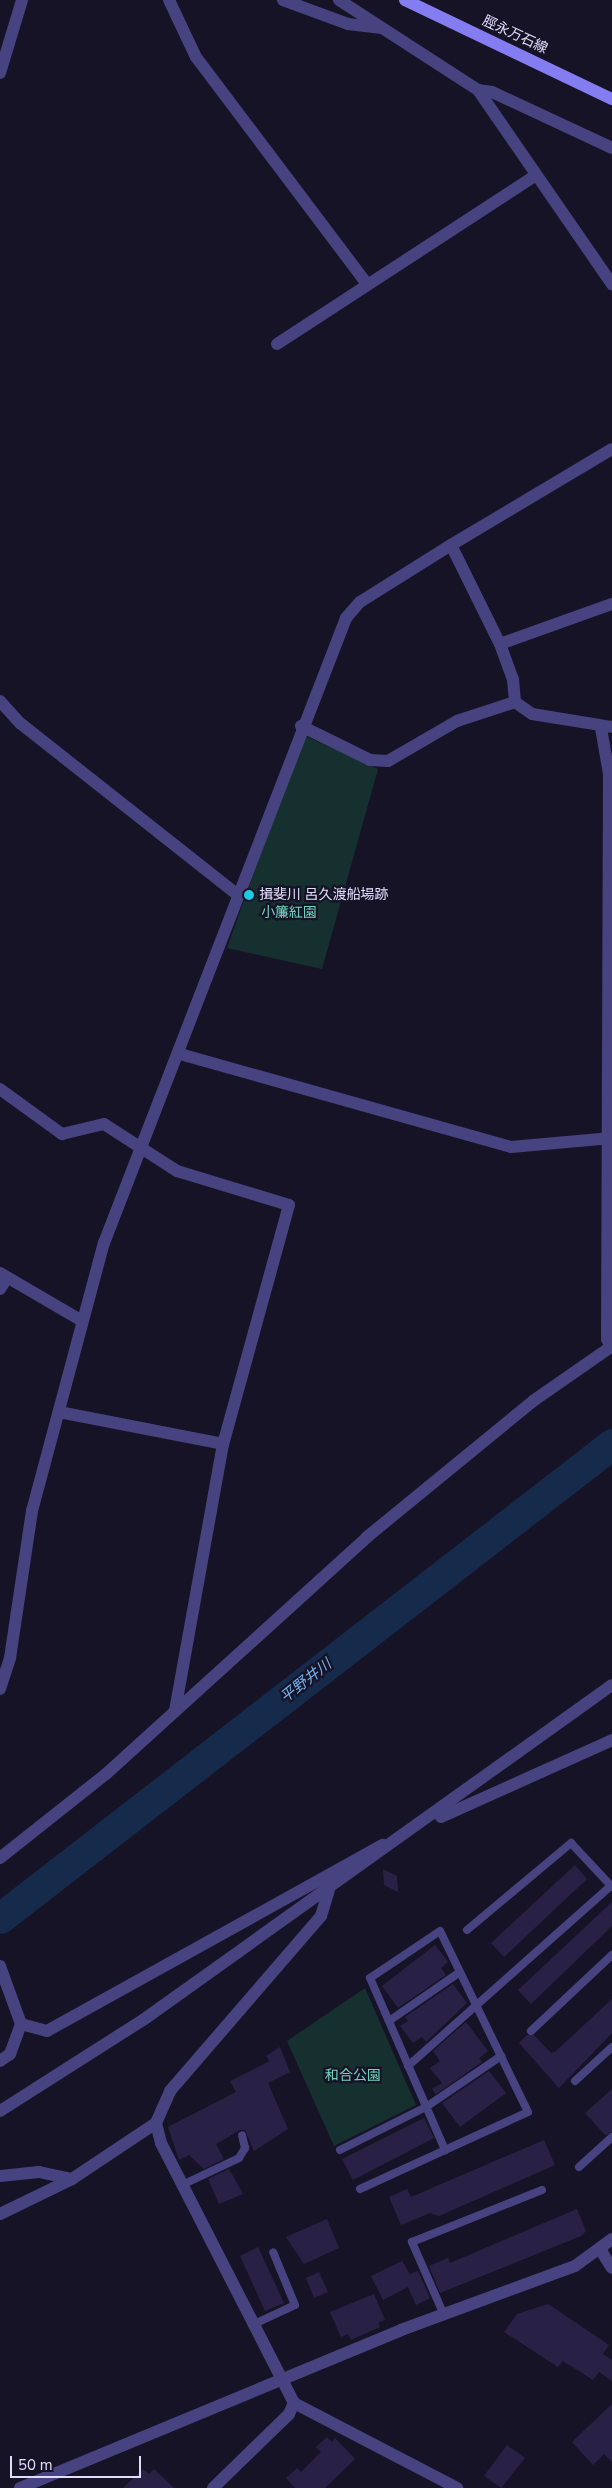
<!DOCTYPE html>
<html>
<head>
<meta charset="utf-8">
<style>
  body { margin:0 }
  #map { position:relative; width:612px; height:2488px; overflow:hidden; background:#171326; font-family:"Nunito Sans","Noto Sans JP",sans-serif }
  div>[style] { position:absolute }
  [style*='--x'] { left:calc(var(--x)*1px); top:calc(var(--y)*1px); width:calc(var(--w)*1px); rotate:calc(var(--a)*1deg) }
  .green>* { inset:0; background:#163030 }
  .river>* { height:31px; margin:-15.5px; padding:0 15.5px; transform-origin:15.5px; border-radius:15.5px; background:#162a4c }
  .building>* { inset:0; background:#292145 }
  .service>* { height:8px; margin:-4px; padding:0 4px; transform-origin:4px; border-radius:4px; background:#474380 }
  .minor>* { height:12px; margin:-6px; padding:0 6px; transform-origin:6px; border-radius:6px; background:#474380 }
  .secondary>* { height:12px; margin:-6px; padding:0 6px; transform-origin:6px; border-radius:6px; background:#847df1 }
  .dots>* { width:14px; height:14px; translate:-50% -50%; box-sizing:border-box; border:2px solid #171326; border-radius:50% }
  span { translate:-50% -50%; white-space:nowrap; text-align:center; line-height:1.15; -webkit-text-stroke:4.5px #171326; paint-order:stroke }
  .street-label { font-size:14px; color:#e0dcfb }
  .poi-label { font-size:14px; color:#e0dcfb }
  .left { translate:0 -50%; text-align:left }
  .park-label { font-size:14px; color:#6fd4be }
  .water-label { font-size:15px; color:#75b3f0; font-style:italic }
  .scale { position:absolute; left:10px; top:2456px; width:131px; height:22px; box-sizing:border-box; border:2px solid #e0dcfb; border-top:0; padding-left:6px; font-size:15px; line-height:18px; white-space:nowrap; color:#e0dcfb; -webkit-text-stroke:4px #171326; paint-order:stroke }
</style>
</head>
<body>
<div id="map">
  <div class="green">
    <i style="clip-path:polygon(303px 735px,378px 769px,322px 969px,227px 948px)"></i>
    <i style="clip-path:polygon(365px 1988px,416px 2105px,334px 2146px,287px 2041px)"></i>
  </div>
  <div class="river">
    <i style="--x:0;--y:1918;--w:774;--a:-37.76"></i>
  </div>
  <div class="building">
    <i style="clip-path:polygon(575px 1865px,587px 1879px,504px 1957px,491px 1943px)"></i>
    <i style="clip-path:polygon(383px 1869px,397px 1876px,398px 1892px,384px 1885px)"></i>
    <i style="clip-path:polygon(612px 1902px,612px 1926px,531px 2004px,518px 1990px)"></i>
    <i style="clip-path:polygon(435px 1945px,448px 1962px,441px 1968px,446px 1975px,398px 2008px,382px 1986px)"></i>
    <i style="clip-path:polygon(453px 1984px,467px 2003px,426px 2042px,422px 2037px,413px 2043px,400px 2026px,408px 2021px,405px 2017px)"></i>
    <i style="clip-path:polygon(612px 1999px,612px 2033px,559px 2088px,519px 2043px,527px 2035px,534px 2035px,551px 2053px,556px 2051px)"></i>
    <i style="clip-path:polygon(466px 2022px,488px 2051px,479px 2058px,482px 2062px,436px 2094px,432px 2089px,442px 2083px,430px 2068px,440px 2061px,433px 2051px)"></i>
    <i style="clip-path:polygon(280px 2047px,290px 2072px,268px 2083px,288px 2129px,254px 2151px,245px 2130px,240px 2130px,216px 2144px,224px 2159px,204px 2169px,189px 2155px,179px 2160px,168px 2127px,236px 2092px,230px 2081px,270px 2061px,266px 2056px)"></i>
    <i style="clip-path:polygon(489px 2071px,506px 2093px,460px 2127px,442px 2103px)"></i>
    <i style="clip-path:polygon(612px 2089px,612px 2132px,605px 2135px,585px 2113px)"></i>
    <i style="clip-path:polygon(424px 2118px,434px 2138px,353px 2180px,342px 2159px)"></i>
    <i style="clip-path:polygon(544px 2140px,555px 2165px,439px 2216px,430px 2213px,401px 2225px,389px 2197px,407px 2189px,411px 2197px)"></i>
    <i style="clip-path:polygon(229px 2169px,243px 2194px,219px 2204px,208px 2179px)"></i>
    <i style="clip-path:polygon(577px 2209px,586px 2231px,581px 2236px,440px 2293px,429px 2266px,448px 2258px,450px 2263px)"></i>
    <i style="clip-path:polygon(327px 2219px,339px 2248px,304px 2264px,286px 2237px)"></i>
    <i style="clip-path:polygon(258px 2247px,284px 2303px,265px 2311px,240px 2256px)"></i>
    <i style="clip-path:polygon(402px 2261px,410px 2274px,418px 2271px,430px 2298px,416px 2305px,408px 2287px,383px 2300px,371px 2276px)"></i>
    <i style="clip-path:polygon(319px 2272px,328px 2292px,314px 2298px,306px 2278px)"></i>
    <i style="clip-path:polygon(374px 2294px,385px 2320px,378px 2323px,380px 2327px,351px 2340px,348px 2334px,341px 2337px,330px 2312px)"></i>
    <i style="clip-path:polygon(548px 2304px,609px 2345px,603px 2354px,612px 2360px,612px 2381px,599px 2372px,593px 2380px,563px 2361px,558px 2367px,504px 2332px,517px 2314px)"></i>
    <i style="clip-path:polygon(612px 2404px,612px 2462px,604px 2454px,593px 2465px,572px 2442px)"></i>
    <i style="clip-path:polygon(327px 2437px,332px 2442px,335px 2438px,355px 2459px,325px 2488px,295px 2488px,286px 2478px,297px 2468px,301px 2472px,321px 2452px,316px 2447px)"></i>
    <i style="clip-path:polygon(507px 2445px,525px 2458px,501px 2488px,484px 2476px)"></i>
    <i style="clip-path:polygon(143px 2469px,149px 2474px,154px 2469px,174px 2488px,123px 2488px)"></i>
  </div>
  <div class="service">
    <i style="--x:467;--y:1930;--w:136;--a:-39.9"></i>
    <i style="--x:571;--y:1843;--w:60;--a:47"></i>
    <i style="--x:389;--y:2021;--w:86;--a:-34.6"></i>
    <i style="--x:531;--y:2031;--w:111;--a:-43.2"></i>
    <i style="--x:408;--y:2066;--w:271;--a:-41.6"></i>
    <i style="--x:575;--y:2081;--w:50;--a:-42.6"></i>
    <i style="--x:340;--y:2150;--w:96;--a:-26.6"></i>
    <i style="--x:426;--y:2107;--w:91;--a:-34.2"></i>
    <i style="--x:579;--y:2167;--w:45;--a:-42.3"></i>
    <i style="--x:182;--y:2185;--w:63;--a:-25.3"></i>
    <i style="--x:239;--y:2158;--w:12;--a:-59"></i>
    <i style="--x:245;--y:2148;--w:13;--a:-103"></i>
    <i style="--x:360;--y:2189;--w:94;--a:-24.6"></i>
    <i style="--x:445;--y:2150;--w:91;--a:-24.6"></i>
    <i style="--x:528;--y:2112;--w:201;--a:-115.9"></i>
    <i style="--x:440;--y:1931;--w:84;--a:146.1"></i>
    <i style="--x:370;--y:1978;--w:188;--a:66.4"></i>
    <i style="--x:444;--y:2315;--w:80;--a:-113.7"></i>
    <i style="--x:412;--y:2242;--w:140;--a:-21.8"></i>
    <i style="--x:252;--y:2325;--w:47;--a:-24.9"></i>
    <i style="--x:295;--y:2305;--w:57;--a:-112.5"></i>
  </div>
  <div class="minor">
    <i style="--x:169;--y:0;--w:63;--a:64.7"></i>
    <i style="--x:196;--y:57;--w:284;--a:53"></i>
    <i style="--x:283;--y:0;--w:69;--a:20.3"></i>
    <i style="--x:348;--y:24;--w:34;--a:7"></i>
    <i style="--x:339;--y:0;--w:166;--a:32.9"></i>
    <i style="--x:478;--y:90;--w:236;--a:55.4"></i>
    <i style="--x:0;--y:73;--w:76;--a:-73.2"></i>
    <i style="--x:478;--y:90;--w:14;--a:8"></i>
    <i style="--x:492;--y:92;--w:132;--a:25"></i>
    <i style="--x:277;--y:344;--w:308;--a:-33.1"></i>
    <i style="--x:451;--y:545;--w:110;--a:63.7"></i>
    <i style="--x:500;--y:644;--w:37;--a:70"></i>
    <i style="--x:513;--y:679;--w:23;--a:85"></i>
    <i style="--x:500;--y:644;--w:119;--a:-19.7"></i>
    <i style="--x:0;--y:701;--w:30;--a:48"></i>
    <i style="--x:20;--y:723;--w:278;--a:38.3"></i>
    <i style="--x:301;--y:726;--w:77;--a:26.2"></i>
    <i style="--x:370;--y:760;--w:18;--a:3"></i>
    <i style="--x:388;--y:761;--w:80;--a:-30.1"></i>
    <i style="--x:457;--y:721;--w:61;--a:-18.1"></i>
    <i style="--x:515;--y:702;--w:21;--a:35"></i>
    <i style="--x:532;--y:714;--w:81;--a:9.2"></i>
    <i style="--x:601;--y:728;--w:47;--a:80.1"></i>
    <i style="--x:609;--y:774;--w:565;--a:90.2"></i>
    <i style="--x:607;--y:1339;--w:9;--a:63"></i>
    <i style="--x:180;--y:1054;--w:344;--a:15.7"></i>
    <i style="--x:511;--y:1147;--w:101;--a:-5.1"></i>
    <i style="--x:0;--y:1089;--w:77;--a:36"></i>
    <i style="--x:62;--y:1134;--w:43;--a:-13.4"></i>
    <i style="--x:104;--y:1124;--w:87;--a:32.8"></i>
    <i style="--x:177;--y:1171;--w:117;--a:16.9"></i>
    <i style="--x:289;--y:1205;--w:248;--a:105.4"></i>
    <i style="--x:223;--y:1444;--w:272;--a:100.2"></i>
    <i style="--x:0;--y:1273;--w:95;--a:30.3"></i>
    <i style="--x:0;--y:1289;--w:13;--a:-58"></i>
    <i style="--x:59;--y:1412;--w:167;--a:11"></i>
    <i style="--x:0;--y:1689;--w:33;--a:-72"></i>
    <i style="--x:10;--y:1658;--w:149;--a:-81.5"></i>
    <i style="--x:32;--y:1511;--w:278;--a:-75"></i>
    <i style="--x:104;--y:1243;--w:670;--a:-68.83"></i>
    <i style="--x:346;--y:618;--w:21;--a:-49"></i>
    <i style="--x:360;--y:602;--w:107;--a:-32.1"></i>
    <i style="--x:451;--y:545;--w:187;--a:-30.8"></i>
    <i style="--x:441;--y:1817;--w:188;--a:-24.2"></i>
    <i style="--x:0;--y:1858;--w:135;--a:-38.4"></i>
    <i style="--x:106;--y:1774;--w:353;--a:-42.2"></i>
    <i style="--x:367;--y:1537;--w:215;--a:-39.3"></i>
    <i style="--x:533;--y:1401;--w:96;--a:-34.8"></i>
    <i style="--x:0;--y:1966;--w:62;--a:70.1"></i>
    <i style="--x:21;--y:2024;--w:32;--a:110"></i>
    <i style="--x:10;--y:2054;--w:12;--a:145"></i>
    <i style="--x:21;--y:2024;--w:27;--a:15"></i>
    <i style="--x:47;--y:2031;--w:384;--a:-29"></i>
    <i style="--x:0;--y:2111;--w:169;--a:-32.5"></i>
    <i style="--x:143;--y:2020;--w:576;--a:-35.54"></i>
    <i style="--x:156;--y:2123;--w:21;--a:76"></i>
    <i style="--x:161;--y:2143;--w:292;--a:62.9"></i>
    <i style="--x:294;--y:2403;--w:184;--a:27.5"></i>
    <i style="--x:0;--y:2176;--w:39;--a:-6"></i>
    <i style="--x:39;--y:2172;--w:34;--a:12"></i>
    <i style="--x:72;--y:2179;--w:101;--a:-33.7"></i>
    <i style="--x:156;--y:2123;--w:35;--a:-66"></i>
    <i style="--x:170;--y:2091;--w:231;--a:-49.2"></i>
    <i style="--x:321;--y:1916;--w:27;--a:-73"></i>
    <i style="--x:0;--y:2214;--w:80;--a:-25.9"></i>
    <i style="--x:600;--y:2249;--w:22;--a:58"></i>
    <i style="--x:20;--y:2488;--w:412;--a:-22.5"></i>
    <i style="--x:401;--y:2330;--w:185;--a:-20.2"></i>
    <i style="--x:575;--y:2266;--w:46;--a:-36.1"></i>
    <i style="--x:213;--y:2488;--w:106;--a:-44.2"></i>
    <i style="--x:289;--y:2414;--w:12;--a:-66"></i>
  </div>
  <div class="secondary">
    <i style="--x:405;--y:0;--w:229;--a:25.6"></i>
  </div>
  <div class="dots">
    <i style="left:249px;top:895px;background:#1dcbe6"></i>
  </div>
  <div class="street-label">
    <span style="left:515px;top:35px;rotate:25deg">脛永万石線</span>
  </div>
  <div class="poi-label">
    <span class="left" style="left:259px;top:895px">揖斐川 呂久渡船場跡</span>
  </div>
  <div class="park-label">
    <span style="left:289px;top:913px">小簾紅園</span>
    <span style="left:353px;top:2076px">和合公園</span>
  </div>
  <div class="water-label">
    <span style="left:306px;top:1681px;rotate:-38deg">平野井川</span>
  </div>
  <div class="scale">50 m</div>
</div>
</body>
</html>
